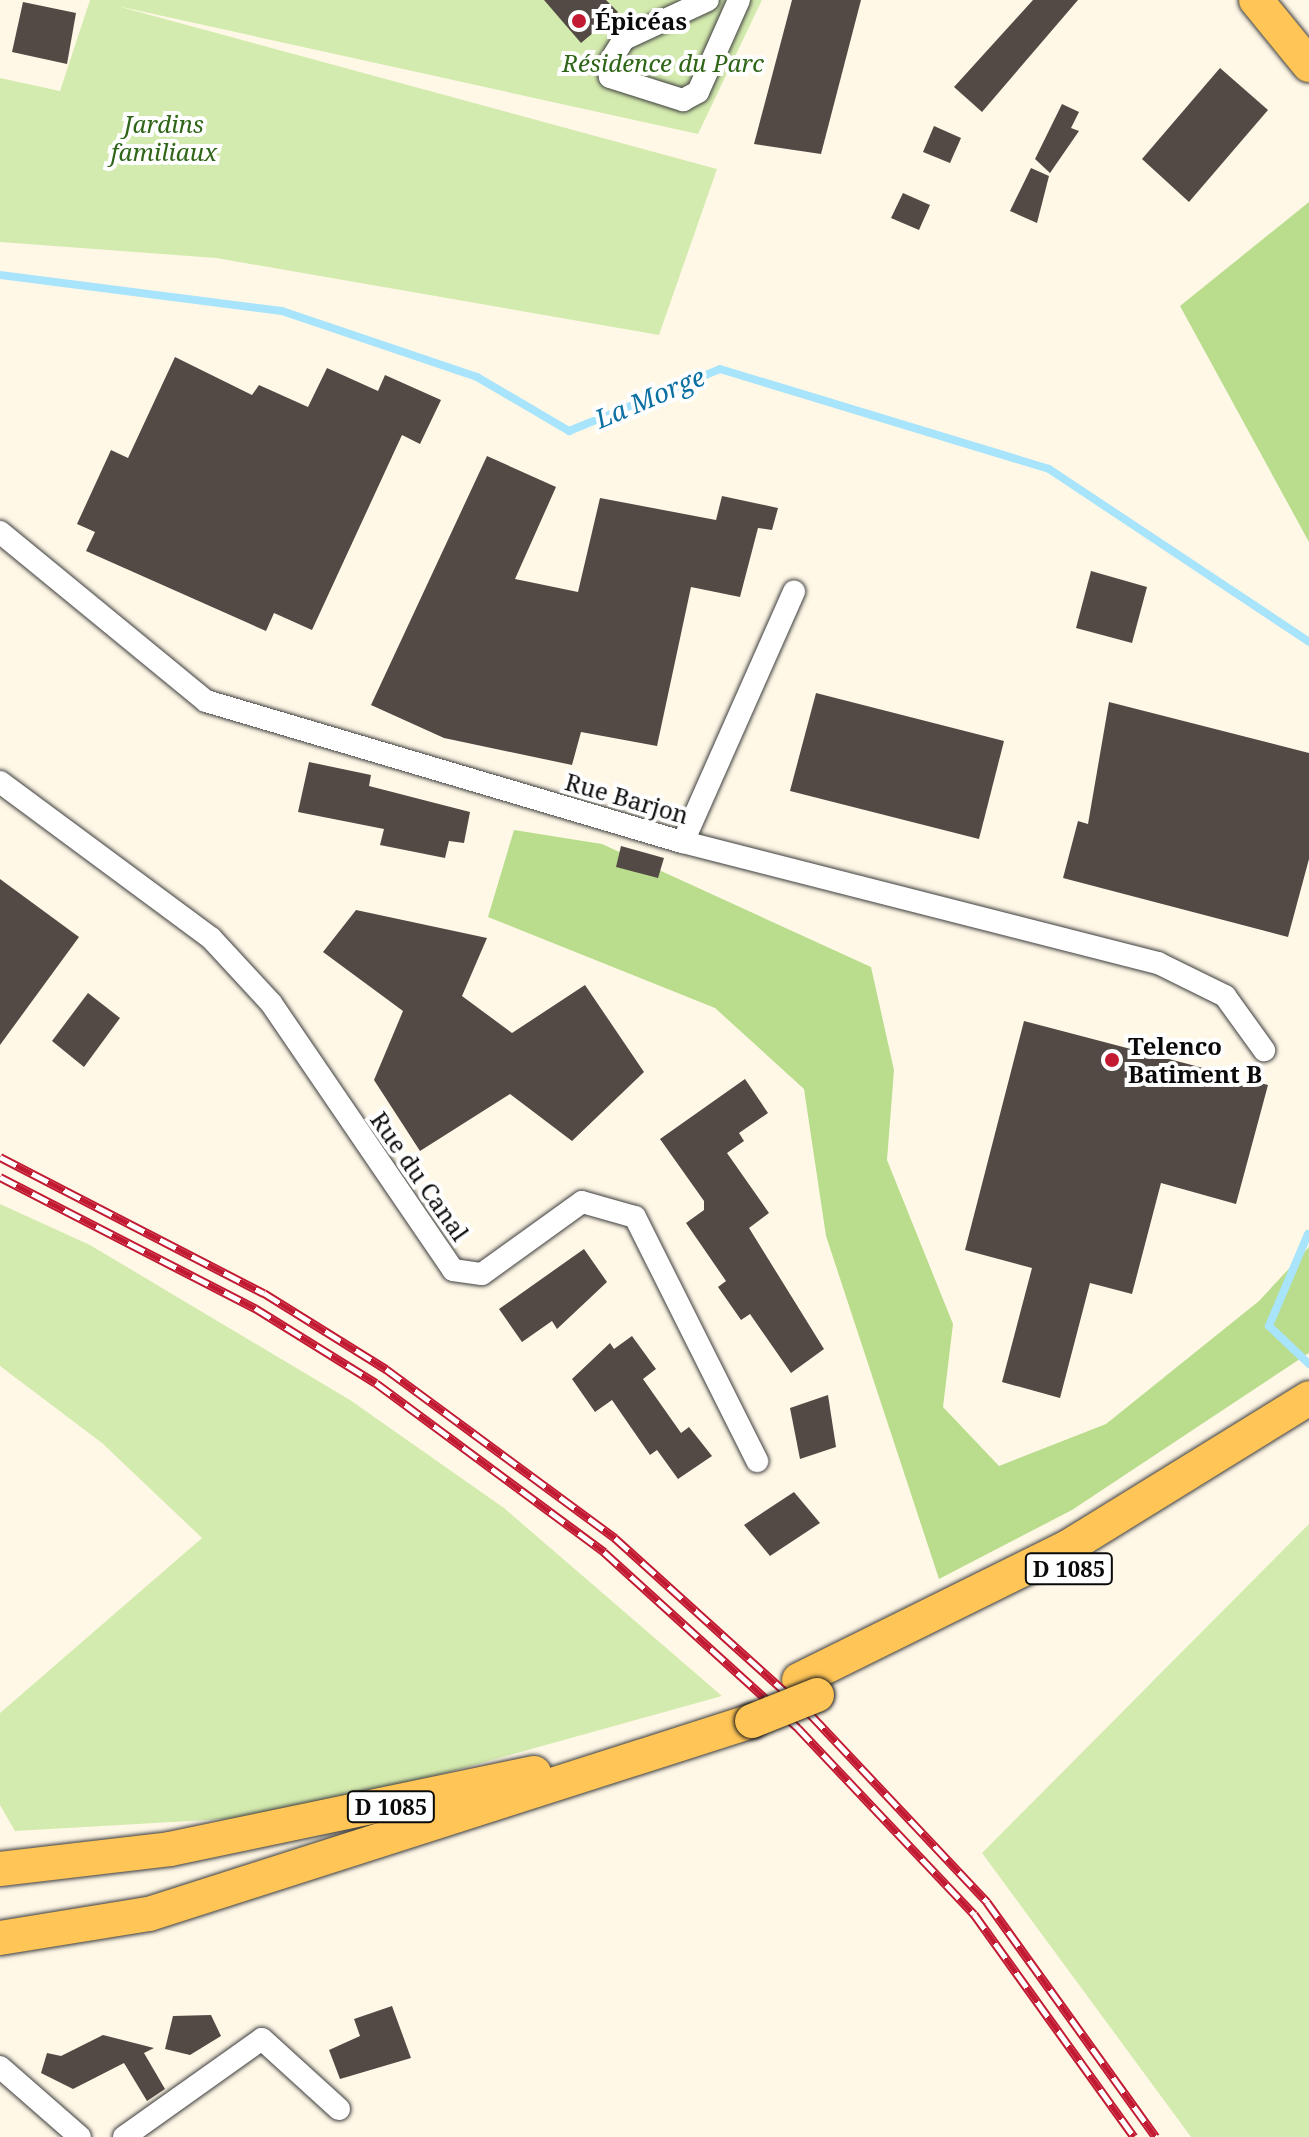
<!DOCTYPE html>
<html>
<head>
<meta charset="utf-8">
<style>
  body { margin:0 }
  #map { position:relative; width:1309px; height:2137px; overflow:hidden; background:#fff8e7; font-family:"Noto Serif",serif }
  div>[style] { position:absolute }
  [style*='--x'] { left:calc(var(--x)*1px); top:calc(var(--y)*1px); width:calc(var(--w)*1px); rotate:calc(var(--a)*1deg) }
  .green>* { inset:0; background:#d4ebaf }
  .forest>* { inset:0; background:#b9dd8d }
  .stream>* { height:8px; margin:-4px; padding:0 4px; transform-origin:4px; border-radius:4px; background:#a8e4fb }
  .building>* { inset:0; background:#534a46 }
  .roads { filter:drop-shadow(0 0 2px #3d3d3d) drop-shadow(0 0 2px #3d3d3d) }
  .street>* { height:22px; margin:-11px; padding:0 11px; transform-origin:11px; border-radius:11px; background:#fff }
  .primary>* { height:34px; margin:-17px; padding:0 17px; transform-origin:17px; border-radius:17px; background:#ffc557 }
  .rail>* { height:9px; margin-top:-4.5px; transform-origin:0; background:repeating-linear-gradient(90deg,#fff 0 18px,#c21a33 0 36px); box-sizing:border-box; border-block:2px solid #c21a33 }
  .bridges { filter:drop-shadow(0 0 2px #1b1b1b) drop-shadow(0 0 2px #1b1b1b) }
  .primary-bridge>* { height:34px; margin:-17px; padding:0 17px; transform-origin:17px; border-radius:17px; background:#ffc557 }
  .dots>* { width:22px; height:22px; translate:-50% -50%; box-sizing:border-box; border:4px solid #fff; border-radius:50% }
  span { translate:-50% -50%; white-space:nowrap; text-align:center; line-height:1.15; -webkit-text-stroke:8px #fff; paint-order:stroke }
  .shield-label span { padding:2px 6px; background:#fff; border:2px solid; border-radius:6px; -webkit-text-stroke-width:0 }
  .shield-label { font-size:22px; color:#0a0a0a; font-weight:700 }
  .poi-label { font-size:24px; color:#0a0a0a; font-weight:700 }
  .left { translate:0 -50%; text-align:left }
  .park-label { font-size:24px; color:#2f6517; font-style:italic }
  .street-label { font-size:24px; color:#0a0a0a }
  .water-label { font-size:26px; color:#0c70a3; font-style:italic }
</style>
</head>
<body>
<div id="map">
  <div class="green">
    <i style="clip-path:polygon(90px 0,762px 0,698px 134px,117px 6px,717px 169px,659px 335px,216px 258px,0 242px,0 78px,60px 91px)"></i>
    <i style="clip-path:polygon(0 1204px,90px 1245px,350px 1400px,504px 1508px,722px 1696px,294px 1815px,15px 1831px,0 1805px,0 1713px,202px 1538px,102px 1443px,0 1366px)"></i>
    <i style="clip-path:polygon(1309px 1524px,1309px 2137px,1191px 2137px,982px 1853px)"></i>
  </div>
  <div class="forest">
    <i style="clip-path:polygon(1309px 202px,1309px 542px,1180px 306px)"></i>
    <i style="clip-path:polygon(514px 830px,602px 844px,871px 967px,894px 1070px,887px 1160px,953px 1324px,943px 1407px,999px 1466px,1106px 1424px,1259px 1301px,1309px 1247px,1309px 1353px,1072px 1510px,939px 1579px,826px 1236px,804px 1089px,715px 1008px,488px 917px)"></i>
  </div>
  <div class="stream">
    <i style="--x:0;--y:275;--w:284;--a:7.3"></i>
    <i style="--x:282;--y:311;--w:206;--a:18.7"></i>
    <i style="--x:477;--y:377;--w:107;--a:30.4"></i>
    <i style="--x:569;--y:431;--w:163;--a:-22.3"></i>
    <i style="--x:720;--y:369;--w:344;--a:16.9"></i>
    <i style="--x:1049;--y:469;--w:312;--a:33.6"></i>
    <i style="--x:1308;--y:1234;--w:100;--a:113"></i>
    <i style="--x:1269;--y:1326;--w:55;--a:43.5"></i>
  </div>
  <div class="building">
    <i style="clip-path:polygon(544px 0,606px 0,618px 12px,581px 43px)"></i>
    <i style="clip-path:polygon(792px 0,861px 0,821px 154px,754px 144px)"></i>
    <i style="clip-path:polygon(1033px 0,1078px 0,982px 112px,954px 87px)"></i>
    <i style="clip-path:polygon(23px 2px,76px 13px,67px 64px,12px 52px)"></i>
    <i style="clip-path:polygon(1220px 68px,1268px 110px,1189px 202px,1142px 159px)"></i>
    <i style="clip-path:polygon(1062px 104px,1079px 112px,1071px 128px,1079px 131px,1050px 173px,1035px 159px)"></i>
    <i style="clip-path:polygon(934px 126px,961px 138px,950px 163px,923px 152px)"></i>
    <i style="clip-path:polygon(1031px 168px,1049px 176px,1037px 223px,1010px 211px)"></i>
    <i style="clip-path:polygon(903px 193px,930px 205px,919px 230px,891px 218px)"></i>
    <i style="clip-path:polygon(175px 357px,252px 395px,259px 385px,308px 407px,327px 368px,378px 391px,385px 375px,441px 400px,420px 444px,402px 435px,312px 630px,274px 613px,266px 631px,86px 551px,95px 532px,77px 524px,111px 450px,128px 458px)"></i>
    <i style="clip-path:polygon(487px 456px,556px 487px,515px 579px,578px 592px,600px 498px,716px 520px,722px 496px,778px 508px,772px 530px,758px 528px,740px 597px,691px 587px,657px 746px,581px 732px,572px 765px,444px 738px,371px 705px)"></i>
    <i style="clip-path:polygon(1091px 571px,1147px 587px,1132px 643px,1076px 628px)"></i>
    <i style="clip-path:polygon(816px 693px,1004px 741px,979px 839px,790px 791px)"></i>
    <i style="clip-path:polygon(1109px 702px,1309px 753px,1309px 859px,1288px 937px,1063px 878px,1078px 821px,1088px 824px)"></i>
    <i style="clip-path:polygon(309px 762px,371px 775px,369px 786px,470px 812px,464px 843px,449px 841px,445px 858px,380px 845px,384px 829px,298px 812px)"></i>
    <i style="clip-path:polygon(621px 846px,664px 858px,658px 878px,616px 867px)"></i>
    <i style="clip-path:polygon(0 879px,79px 937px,0 1045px)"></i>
    <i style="clip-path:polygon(356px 910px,487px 938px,462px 996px,512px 1033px,585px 985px,644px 1072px,572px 1141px,510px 1094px,420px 1151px,374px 1080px,403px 1011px,323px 952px)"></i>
    <i style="clip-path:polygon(88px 993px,120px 1018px,84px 1067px,52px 1041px)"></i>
    <i style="clip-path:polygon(1024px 1021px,1268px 1085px,1236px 1204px,1161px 1183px,1132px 1294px,1090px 1283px,1060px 1398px,1002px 1382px,1032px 1268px,965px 1250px)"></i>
    <i style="clip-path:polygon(745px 1079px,768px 1113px,739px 1133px,744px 1141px,727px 1153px,769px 1213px,749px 1228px,824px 1349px,791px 1373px,750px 1314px,741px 1320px,718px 1287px,726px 1281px,686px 1223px,704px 1210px,704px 1201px,660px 1139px)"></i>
    <i style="clip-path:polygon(584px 1249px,607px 1282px,557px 1329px,552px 1321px,522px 1342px,499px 1309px)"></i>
    <i style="clip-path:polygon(632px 1336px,656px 1369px,643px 1379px,681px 1433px,689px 1427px,712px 1456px,678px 1479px,657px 1450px,650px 1455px,612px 1400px,595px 1412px,572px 1379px,610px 1343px,614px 1349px)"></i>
    <i style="clip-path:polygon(828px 1395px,836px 1447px,800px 1459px,790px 1408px)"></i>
    <i style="clip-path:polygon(794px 1492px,820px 1523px,770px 1556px,744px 1525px)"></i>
    <i style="clip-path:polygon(392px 2006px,411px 2058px,340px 2079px,329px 2050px,360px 2036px,354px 2019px)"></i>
    <i style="clip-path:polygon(211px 2015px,221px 2036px,190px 2055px,165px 2049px,173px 2016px)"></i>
    <i style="clip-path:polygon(103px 2035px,154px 2048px,144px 2053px,165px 2089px,147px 2101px,124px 2063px,73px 2089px,41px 2073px,47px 2053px,61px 2056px)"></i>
  </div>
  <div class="roads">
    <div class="street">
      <i style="--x:708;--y:0;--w:93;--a:155.1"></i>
      <i style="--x:624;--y:39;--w:31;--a:122"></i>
      <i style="--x:608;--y:65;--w:12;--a:81"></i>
      <i style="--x:610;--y:77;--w:77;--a:17.5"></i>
      <i style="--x:683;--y:100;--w:17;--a:-28"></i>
      <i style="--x:698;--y:92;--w:101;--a:-66"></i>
      <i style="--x:0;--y:532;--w:266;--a:39.4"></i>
      <i style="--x:206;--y:701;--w:497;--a:16.5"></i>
      <i style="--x:683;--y:842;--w:490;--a:14.3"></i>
      <i style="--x:1158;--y:963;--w:75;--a:26.2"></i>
      <i style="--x:1225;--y:996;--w:67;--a:54.2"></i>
      <i style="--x:0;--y:782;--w:262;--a:36.5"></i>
      <i style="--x:211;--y:938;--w:88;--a:47.3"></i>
      <i style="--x:271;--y:1003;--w:323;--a:55.7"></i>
      <i style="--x:453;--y:1270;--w:29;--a:8"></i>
      <i style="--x:482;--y:1274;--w:123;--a:-35.8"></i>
      <i style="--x:582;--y:1202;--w:55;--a:15.8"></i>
      <i style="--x:635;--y:1217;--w:273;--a:63.4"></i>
      <i style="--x:683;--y:842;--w:274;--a:-66.1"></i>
      <i style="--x:0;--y:2067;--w:106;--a:41.2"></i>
      <i style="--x:124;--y:2137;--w:169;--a:-35.4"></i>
      <i style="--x:262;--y:2039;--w:104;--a:42.3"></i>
    </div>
    <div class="primary">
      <i style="--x:1256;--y:0;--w:84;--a:50.8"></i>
      <i style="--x:799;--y:1680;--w:300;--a:-26.3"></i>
      <i style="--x:1068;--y:1547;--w:283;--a:-31.7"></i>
      <i style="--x:0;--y:1869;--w:171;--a:-6.7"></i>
      <i style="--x:170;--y:1849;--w:372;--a:-11.8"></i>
      <i style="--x:0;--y:1938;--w:151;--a:-9.2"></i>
      <i style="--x:149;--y:1914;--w:633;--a:-17.75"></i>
    </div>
  </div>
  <div class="rail">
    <i style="--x:0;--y:1157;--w:297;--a:27.3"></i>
    <i style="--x:264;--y:1293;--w:144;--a:31.9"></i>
    <i style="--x:386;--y:1369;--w:285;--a:36.4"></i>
    <i style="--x:615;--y:1538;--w:264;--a:42.1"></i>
    <i style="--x:811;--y:1715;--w:257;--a:46.7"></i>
    <i style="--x:987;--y:1902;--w:289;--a:54.3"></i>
    <i style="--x:0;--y:1177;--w:287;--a:27.2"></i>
    <i style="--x:255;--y:1308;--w:142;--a:31.8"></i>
    <i style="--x:376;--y:1383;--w:284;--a:36.5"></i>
    <i style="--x:604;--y:1552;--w:262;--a:42.2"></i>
    <i style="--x:798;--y:1728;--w:256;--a:46.6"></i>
    <i style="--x:974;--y:1914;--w:274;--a:54.3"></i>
  </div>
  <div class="bridges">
    <div class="primary-bridge">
      <i style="--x:752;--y:1721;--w:70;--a:-21.8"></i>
    </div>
  </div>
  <div class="dots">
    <i style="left:579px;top:21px;background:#c21a33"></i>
    <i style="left:1112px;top:1060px;background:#c21a33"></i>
  </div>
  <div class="shield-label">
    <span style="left:1069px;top:1569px">D 1085</span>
    <span style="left:391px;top:1807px">D 1085</span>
  </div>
  <div class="poi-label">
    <span class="left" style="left:595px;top:21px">Épicéas</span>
    <span class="left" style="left:1128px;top:1060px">Telenco<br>Batiment B</span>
  </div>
  <div class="park-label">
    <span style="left:663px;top:63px">Résidence du Parc</span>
    <span style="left:164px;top:138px">Jardins<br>familiaux</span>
  </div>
  <div class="street-label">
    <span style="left:627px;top:798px;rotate:16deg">Rue Barjon</span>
    <span style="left:420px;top:1176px;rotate:55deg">Rue du Canal</span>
  </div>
  <div class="water-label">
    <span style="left:650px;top:398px;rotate:-23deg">La Morge</span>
  </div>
</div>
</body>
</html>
